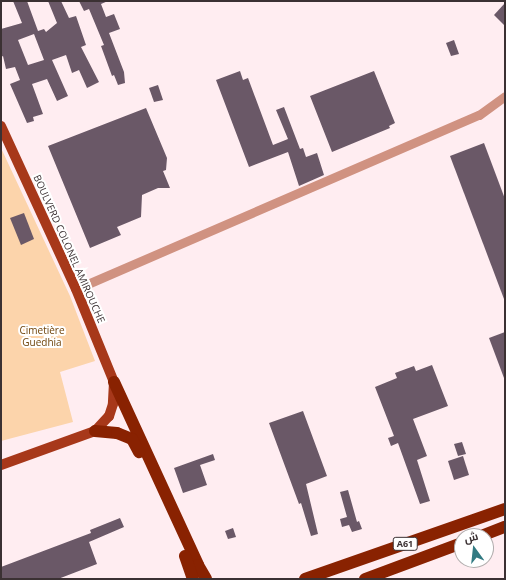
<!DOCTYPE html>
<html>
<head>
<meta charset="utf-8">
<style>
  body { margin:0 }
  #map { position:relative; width:506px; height:580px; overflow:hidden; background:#ffedf1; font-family:"Open Sans",Cairo,sans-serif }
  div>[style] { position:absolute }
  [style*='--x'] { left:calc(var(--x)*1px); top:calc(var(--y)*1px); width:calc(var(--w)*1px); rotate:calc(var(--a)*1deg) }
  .green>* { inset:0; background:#fcd4ab }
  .building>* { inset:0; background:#6a5867 }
  .minor>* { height:9px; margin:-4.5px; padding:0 4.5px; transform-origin:4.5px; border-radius:4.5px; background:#d09281 }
  .major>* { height:10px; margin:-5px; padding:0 5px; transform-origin:5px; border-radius:5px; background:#a7381a }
  .highway>* { height:12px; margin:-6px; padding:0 6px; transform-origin:6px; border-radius:6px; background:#892201 }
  span { translate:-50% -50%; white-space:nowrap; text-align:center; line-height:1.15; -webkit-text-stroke:4px #fff; paint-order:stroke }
  .shield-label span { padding:1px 3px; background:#fff; border:1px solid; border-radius:3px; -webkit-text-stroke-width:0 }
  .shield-label { font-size:9px; color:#3b3133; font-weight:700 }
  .street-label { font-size:10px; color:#3b3133 }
  .park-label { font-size:10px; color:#6f440b }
  .frame { position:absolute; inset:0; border:2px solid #3b3133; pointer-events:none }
  .north { position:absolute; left:454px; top:528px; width:40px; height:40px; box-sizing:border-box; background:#fff; border:1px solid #b1adad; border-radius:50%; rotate:345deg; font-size:11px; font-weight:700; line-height:16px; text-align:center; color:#3b3133 }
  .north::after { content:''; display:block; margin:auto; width:14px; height:18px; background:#327a82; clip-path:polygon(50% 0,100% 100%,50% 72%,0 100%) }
</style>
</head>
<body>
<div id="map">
  <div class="green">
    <i style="clip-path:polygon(1px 148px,70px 296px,95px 361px,60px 372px,73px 422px,1px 441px)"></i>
  </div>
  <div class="building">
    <i style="clip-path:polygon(evenodd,13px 1px,27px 1px,38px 31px,44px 29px,46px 32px,57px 23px,48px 1px,61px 1px,69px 18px,76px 16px,86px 45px,81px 47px,99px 82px,87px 88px,79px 70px,72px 73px,66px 55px,52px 60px,68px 96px,57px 101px,47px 79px,32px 84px,43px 114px,33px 117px,34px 121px,27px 123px,10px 84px,20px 80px,15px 67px,6px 69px,3px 56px,1px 57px,1px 29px,22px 23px,13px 1px,34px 34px,44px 60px,28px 65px,18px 40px,34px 34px)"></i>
    <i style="clip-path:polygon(79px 1px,108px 1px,101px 4px,106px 17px,114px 14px,120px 29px,109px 33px,124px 72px,125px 83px,118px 85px,114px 75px,112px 76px,101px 46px,104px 45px,89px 9px,84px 11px)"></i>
    <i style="clip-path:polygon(505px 3px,505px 26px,494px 15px)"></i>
    <i style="clip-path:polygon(454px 40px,459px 54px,451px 56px,446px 43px)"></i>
    <i style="clip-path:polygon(240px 71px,243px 80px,248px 78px,273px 145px,288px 139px,276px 110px,284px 107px,300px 149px,303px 148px,306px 157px,317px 153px,324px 175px,299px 186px,288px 152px,249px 167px,216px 80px)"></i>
    <i style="clip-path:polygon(374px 71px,395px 123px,389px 126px,390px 128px,332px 152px,310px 96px)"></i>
    <i style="clip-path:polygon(158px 85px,163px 100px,154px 102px,149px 88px)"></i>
    <i style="clip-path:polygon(146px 108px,167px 158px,166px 170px,163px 171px,170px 188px,158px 188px,142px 195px,141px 217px,117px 227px,121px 235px,90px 248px,48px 146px)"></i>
    <i style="clip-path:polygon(484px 143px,505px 199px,504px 299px,450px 156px)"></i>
    <i style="clip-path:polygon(24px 213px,34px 239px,21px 245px,10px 218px)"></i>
    <i style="clip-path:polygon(505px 332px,505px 378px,504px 378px,489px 338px)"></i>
    <i style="clip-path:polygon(432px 365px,448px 406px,413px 419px,427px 456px,417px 460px,430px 501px,420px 504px,398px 443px,391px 446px,388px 438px,394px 436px,375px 387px,397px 378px,395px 373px,414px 366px,416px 371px)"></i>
    <i style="clip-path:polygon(303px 411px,327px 476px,306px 484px,318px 534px,311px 536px,301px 503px,299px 504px,269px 423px)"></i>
    <i style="clip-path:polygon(462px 442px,466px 454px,458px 456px,454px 444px)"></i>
    <i style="clip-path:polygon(213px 454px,215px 460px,200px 465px,207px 485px,183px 493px,174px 468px)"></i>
    <i style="clip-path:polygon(463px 456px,469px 475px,454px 480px,448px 461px)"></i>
    <i style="clip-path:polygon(348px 490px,357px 522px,359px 521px,362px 529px,352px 532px,349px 525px,342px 527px,340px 519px,347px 517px,340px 492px)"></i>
    <i style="clip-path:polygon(120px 518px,124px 527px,89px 542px,97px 564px,58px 579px,1px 579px,1px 567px,91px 533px,90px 530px)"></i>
    <i style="clip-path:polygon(233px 528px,236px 537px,228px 539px,225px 531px)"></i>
  </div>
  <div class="minor">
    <i style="--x:76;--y:289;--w:439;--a:-23.4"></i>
    <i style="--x:479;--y:115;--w:32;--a:-36"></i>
  </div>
  <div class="major">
    <i style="--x:1;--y:126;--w:179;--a:65.3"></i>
    <i style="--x:76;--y:289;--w:100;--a:67.8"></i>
    <i style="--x:114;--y:382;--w:22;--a:93"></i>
    <i style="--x:113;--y:404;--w:13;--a:108"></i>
    <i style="--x:109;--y:416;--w:21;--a:133"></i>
    <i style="--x:95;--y:431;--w:100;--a:160.1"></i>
  </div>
  <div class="highway">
    <i style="--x:114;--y:382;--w:201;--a:65.3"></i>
    <i style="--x:198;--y:565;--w:16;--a:60"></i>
    <i style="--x:95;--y:431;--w:22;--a:5"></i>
    <i style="--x:117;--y:433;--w:16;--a:22"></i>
    <i style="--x:132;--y:439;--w:15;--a:62"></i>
    <i style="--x:481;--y:536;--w:26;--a:-21"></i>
    <i style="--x:185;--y:556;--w:24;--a:71"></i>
    <i style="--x:305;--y:579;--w:212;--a:-19.3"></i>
    <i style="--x:365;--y:579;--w:103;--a:-20.4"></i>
  </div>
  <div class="shield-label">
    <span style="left:405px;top:544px">A61</span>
  </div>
  <div class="street-label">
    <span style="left:69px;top:249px;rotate:66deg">BOULVERD COLONEL AMIROUCHE</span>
  </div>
  <div class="park-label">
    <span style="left:42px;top:336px">Cimetière<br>Guedhia</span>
  </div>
  <div class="frame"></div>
  <div class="north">ش</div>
</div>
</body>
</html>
